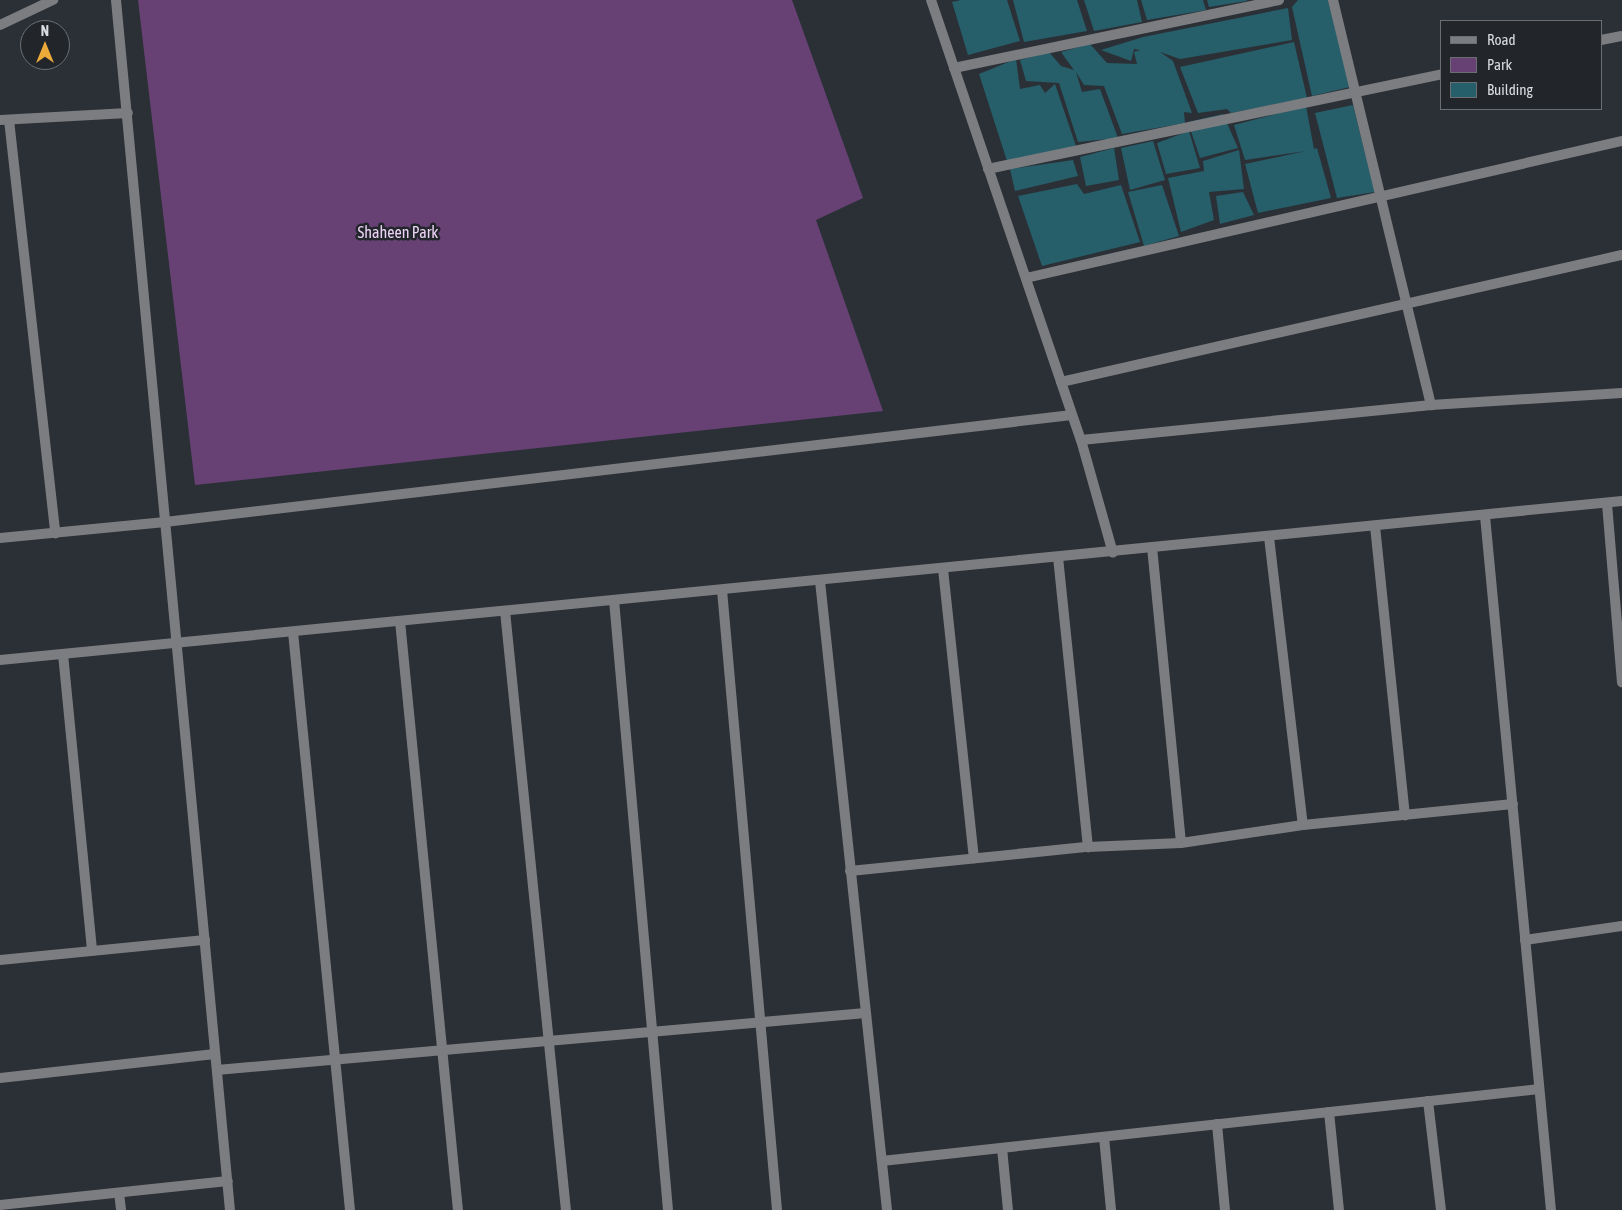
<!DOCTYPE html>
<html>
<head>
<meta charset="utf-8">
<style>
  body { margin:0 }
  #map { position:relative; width:1622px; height:1210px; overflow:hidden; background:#2b3036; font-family:"Asap Condensed",sans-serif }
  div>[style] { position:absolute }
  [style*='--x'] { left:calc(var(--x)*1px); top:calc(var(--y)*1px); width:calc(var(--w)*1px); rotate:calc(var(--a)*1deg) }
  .green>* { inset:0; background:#674174 }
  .building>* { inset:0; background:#265e6a }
  .lane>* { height:10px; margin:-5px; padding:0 5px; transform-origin:5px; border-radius:5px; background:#7c7d80 }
  .street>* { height:10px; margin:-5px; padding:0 5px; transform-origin:5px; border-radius:5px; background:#7c7d80 }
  span { translate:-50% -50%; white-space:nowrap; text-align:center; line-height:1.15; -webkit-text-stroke:5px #22262b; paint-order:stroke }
  .park-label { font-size:16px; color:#ecd3f5 }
  .legend { position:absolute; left:1440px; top:20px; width:162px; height:90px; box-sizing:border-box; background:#22262b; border:1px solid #6b6f73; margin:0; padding:6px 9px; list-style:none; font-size:15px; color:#d9dde0 }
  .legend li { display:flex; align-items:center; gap:10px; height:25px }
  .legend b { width:25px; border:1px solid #6b6f73 }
  .north { position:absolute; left:20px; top:20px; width:50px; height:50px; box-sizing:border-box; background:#22262b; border:1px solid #6b6f73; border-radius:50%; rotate:0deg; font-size:14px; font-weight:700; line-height:20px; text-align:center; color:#d9dde0 }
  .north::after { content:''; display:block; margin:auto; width:18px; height:22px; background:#ebaa39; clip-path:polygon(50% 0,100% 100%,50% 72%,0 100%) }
</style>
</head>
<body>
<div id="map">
  <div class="green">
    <i style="clip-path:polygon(138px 0,792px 0,863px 198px,816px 220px,883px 411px,195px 485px)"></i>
  </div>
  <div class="building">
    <i style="clip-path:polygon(961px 0,1007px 0,1020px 41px,968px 55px,952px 2px)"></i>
    <i style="clip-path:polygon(1013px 0,1077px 0,1087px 31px,1024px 42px)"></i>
    <i style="clip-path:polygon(1084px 0,1137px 0,1142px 22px,1094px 31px)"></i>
    <i style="clip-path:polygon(1141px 0,1203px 0,1206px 10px,1147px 20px)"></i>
    <i style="clip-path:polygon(1207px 0,1247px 0,1247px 1px,1209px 7px)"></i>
    <i style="clip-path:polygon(1298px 0,1328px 0,1350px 87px,1312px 96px,1292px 7px)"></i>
    <i style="clip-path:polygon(1288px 8px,1292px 40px,1180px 59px,1160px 52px,1173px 61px,1192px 113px,1184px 112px,1185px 123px,1122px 134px,1104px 86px,1084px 85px,1076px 72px,1082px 92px,1100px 89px,1118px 138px,1078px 142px,1059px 83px,1026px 81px,1020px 60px,1049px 52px,1061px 66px,1074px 70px,1061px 52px,1090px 44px,1107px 63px,1137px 64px,1134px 52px,1140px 50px,1134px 49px,1131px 61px,1101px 50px,1143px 37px)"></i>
    <i style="clip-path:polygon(1294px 42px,1307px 98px,1231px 113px,1227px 109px,1198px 113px,1180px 67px)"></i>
    <i style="clip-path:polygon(1016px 59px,1020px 89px,1040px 85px,1045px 93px,1055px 84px,1076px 146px,1007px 161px,979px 74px)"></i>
    <i style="clip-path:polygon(1353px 105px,1375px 192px,1337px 198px,1315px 113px)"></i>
    <i style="clip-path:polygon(1306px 106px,1314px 149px,1317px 148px,1331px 198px,1258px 213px,1245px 164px,1306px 151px,1245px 160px,1234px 125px)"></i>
    <i style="clip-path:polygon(1223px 114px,1238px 148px,1200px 158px,1188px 122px)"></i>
    <i style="clip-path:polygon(1189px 131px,1200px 168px,1166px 174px,1157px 143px)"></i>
    <i style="clip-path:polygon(1153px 141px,1165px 180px,1130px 190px,1121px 148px)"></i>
    <i style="clip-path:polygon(1114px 148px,1119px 180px,1086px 186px,1080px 157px)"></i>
    <i style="clip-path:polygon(1239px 150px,1244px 189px,1209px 192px,1214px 220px,1181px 232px,1168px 178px,1204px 171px,1203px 161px)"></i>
    <i style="clip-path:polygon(1073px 160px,1078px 176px,1015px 191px,1010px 169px)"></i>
    <i style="clip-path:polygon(1077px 184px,1084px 194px,1121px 185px,1140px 242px,1042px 266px,1018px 196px)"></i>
    <i style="clip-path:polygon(1162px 185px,1179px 236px,1144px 246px,1128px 192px)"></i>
    <i style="clip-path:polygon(1243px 192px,1254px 215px,1220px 224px,1216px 196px)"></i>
  </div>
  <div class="lane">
    <i style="--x:1333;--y:0;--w:417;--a:76.4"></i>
  </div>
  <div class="street">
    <i style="--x:116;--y:0;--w:1215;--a:84.62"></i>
    <i style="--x:931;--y:0;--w:465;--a:71.2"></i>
    <i style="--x:1081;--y:440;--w:117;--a:74.2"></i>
    <i style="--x:0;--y:25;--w:59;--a:-25.3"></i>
    <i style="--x:1601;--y:40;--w:21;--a:-11"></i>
    <i style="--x:954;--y:68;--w:332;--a:-11.8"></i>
    <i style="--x:0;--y:120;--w:128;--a:-3.1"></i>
    <i style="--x:9;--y:120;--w:416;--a:83.6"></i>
    <i style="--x:988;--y:169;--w:463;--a:-11.8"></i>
    <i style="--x:1026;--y:278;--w:612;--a:-12.95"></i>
    <i style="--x:1061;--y:382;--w:575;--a:-12.76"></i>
    <i style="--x:1081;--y:440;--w:352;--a:-5.7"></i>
    <i style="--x:1431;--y:405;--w:191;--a:-3.6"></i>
    <i style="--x:1607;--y:504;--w:179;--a:85.2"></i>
    <i style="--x:1485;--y:516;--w:697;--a:84.57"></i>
    <i style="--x:1375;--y:526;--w:291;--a:84.1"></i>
    <i style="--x:1269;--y:537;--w:290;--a:83.3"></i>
    <i style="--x:0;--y:538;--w:166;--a:-5.5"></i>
    <i style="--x:165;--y:522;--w:913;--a:-6.73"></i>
    <i style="--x:1152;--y:547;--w:297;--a:84.4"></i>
    <i style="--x:1058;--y:557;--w:292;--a:84.1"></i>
    <i style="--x:943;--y:569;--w:291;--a:83.9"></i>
    <i style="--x:820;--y:581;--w:633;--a:83.92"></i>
    <i style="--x:722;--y:590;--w:622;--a:84.93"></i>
    <i style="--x:614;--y:600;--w:612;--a:84.94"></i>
    <i style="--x:505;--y:611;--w:602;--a:84.19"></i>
    <i style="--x:400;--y:621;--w:592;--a:84.38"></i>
    <i style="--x:293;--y:632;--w:581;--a:84.37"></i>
    <i style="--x:63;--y:654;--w:298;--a:84.4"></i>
    <i style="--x:0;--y:660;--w:1630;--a:-5.6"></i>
    <i style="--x:850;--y:871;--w:239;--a:-5.8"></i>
    <i style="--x:1088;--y:847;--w:93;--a:-2.5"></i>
    <i style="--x:1181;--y:843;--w:123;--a:-8.4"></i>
    <i style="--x:1303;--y:825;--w:211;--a:-5.7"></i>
    <i style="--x:1525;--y:940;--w:98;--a:-8.2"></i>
    <i style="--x:0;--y:960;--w:206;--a:-5.6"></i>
    <i style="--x:217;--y:1070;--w:651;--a:-5.02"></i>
    <i style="--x:0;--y:1078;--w:216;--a:-6.4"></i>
    <i style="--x:1428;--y:1101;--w:110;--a:83.2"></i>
    <i style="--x:1329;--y:1112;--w:99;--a:84.2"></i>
    <i style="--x:1217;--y:1124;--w:86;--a:84.7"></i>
    <i style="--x:1104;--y:1137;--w:73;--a:84.5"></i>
    <i style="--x:1002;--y:1148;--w:62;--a:84.5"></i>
    <i style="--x:882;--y:1161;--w:661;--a:-6.25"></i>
    <i style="--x:119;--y:1193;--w:17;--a:83"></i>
    <i style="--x:0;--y:1205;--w:229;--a:-6"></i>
  </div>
  <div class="park-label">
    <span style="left:398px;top:232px">Shaheen Park</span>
  </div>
  <ul class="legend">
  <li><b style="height:6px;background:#7c7d80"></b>Road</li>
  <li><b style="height:14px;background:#674174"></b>Park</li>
  <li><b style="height:14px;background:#265e6a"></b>Building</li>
  </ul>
  <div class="north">N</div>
</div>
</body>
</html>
